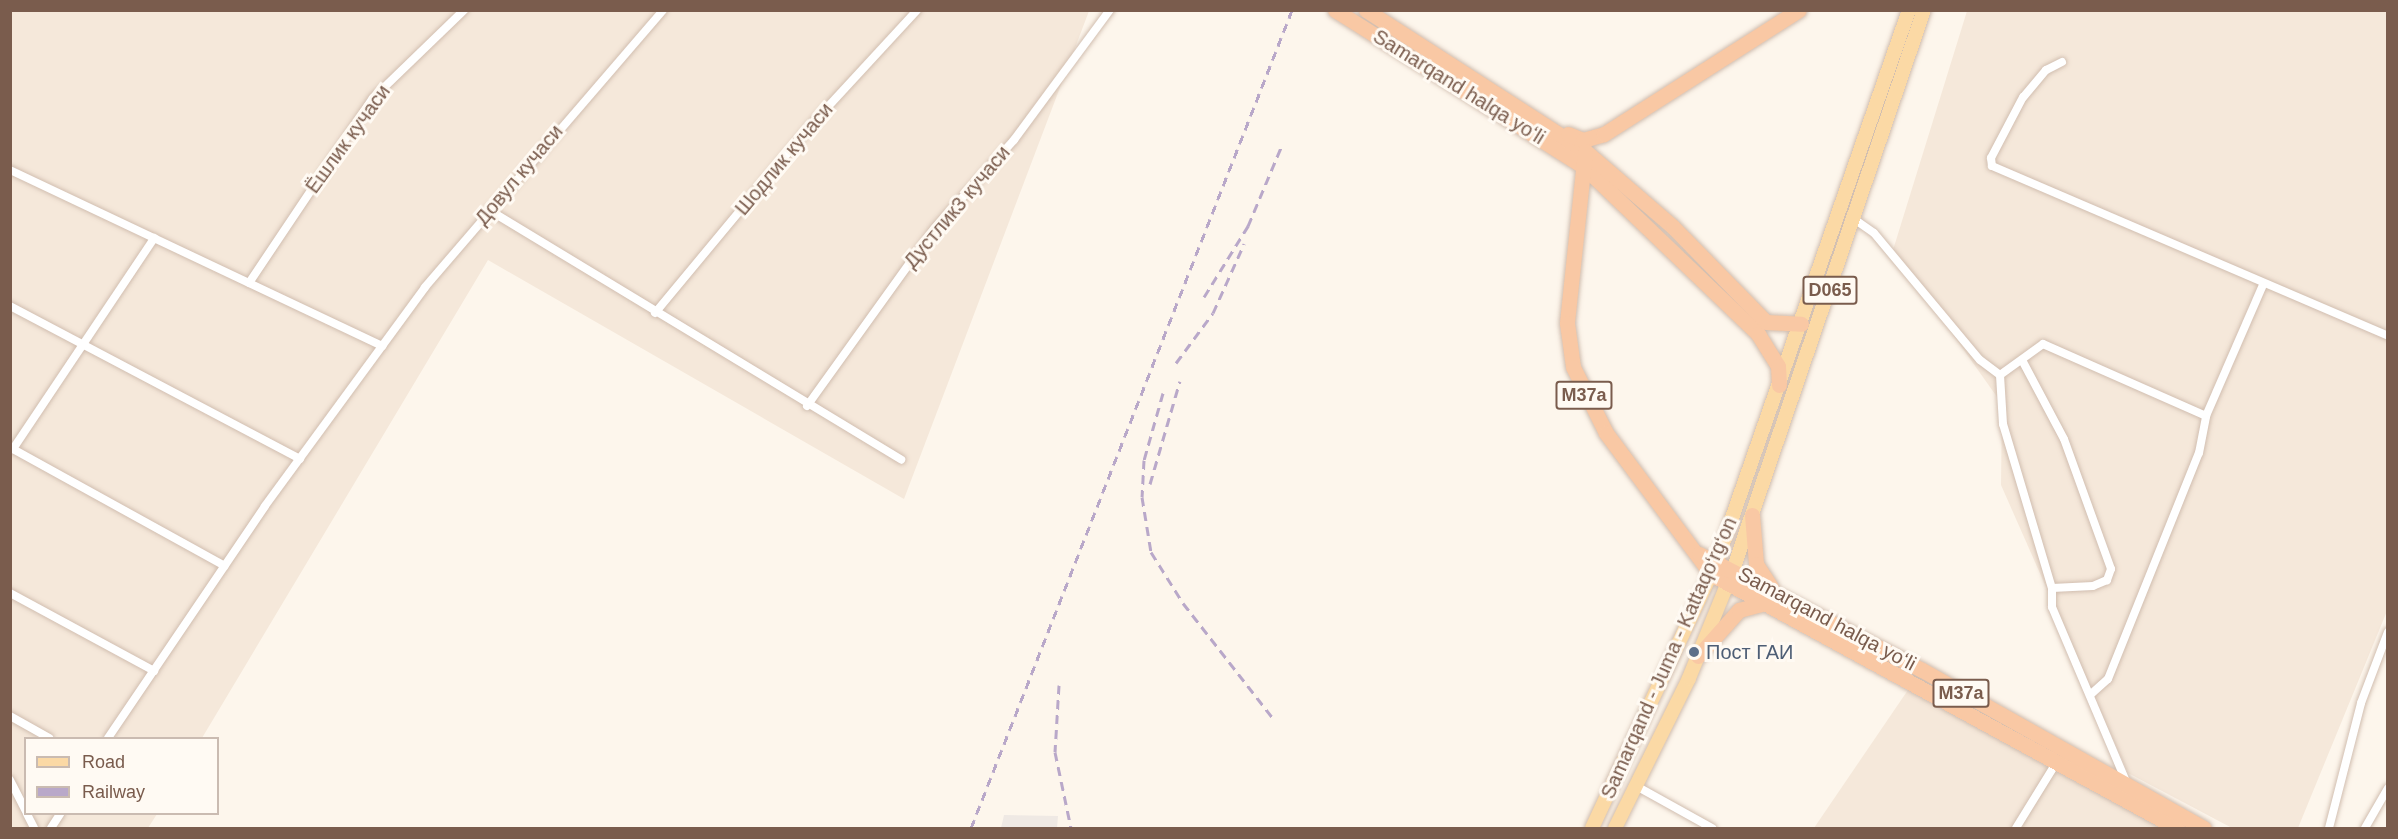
<!DOCTYPE html>
<html>
<head>
<meta charset="utf-8">
<style>
  body { margin:0 }
  #map { position:relative; width:2398px; height:839px; overflow:hidden; background:#fdf6ec; font-family:Helvetica,sans-serif }
  div>[style] { position:absolute }
  [style*='--x'] { left:calc(var(--x)*1px); top:calc(var(--y)*1px); width:calc(var(--w)*1px); rotate:calc(var(--a)*1deg) }
  .residential>* { inset:0; background:#f5e8da }
  .industrial>* { inset:0; background:#efe9e4 }
  .roads { filter:drop-shadow(0 0 2px #d1beb0) drop-shadow(0 0 2px #d1beb0) }
  .minor>* { height:8px; margin:-4px; padding:0 4px; transform-origin:4px; border-radius:4px; background:#fff }
  .primary>* { height:14px; margin:-7px; padding:0 7px; transform-origin:7px; border-radius:7px; background:#fbd9a5 }
  .trunk>* { height:15px; margin:-7.5px; padding:0 7.5px; transform-origin:7.5px; border-radius:7.5px; background:#f9c8a4 }
  .rail>* { height:3px; margin-top:-1.5px; transform-origin:0; background:repeating-linear-gradient(90deg,#b9a8c9 0 9px,transparent 0 15px) }
  .dots>* { width:16px; height:16px; translate:-50% -50%; box-sizing:border-box; border:3px solid #fffaf3; border-radius:50% }
  span { translate:-50% -50%; white-space:nowrap; text-align:center; line-height:1.15; -webkit-text-stroke:6px #fffaf3; paint-order:stroke }
  .shield-label span { padding:2px 4px; background:#fffaf3; border:2px solid; border-radius:4px; -webkit-text-stroke-width:0 }
  .shield-label { font-size:18px; color:#7a5c4d; font-weight:700 }
  .street-label { font-size:20px; color:#7a5c4d }
  .service-label { font-size:20px; color:#4e5e75 }
  .left { translate:0 -50%; text-align:left }
  .frame { position:absolute; inset:0; border:12px solid #7a5c4d; pointer-events:none }
  .legend { position:absolute; left:24px; top:737px; width:195px; height:78px; box-sizing:border-box; background:#fffaf3; border:2px solid #cabbb1; margin:0; padding:8px 10px; list-style:none; font-size:18px; color:#7a5c4d }
  .legend li { display:flex; align-items:center; gap:12px; height:30px }
  .legend b { width:30px; border:2px solid #cabbb1 }
</style>
</head>
<body>
<div id="map">
  <div class="residential">
    <i style="clip-path:polygon(10px 11px,1089px 11px,904px 499px,488px 260px,202px 738px,26px 738px,26px 814px,157px 814px,148px 828px,11px 828px)"></i>
    <i style="clip-path:polygon(1967px 11px,2387px 11px,2387px 611px,2298px 828px,2232px 828px,2128px 773px,2001px 485px,2002px 404px,1893px 250px)"></i>
    <i style="clip-path:polygon(1910px 687px,2163px 828px,1814px 828px)"></i>
  </div>
  <div class="industrial">
    <i style="clip-path:polygon(1004px 815px,1058px 816px,1057px 828px,1001px 828px)"></i>
  </div>
  <div class="roads">
    <div class="minor">
      <i style="--x:2062;--y:62;--w:18;--a:153"></i>
      <i style="--x:2046;--y:70;--w:35;--a:130"></i>
      <i style="--x:2023;--y:97;--w:69;--a:117.7"></i>
      <i style="--x:1991;--y:158;--w:8;--a:83"></i>
      <i style="--x:1992;--y:166;--w:431;--a:23.2"></i>
      <i style="--x:10;--y:170;--w:412;--a:25.3"></i>
      <i style="--x:489;--y:210;--w:482;--a:31.2"></i>
      <i style="--x:1854;--y:219;--w:24;--a:35"></i>
      <i style="--x:1874;--y:233;--w:165;--a:50.2"></i>
      <i style="--x:1980;--y:360;--w:25;--a:37"></i>
      <i style="--x:2000;--y:375;--w:53;--a:-35.8"></i>
      <i style="--x:2043;--y:344;--w:178;--a:23.8"></i>
      <i style="--x:249;--y:283;--w:223;--a:-56.2"></i>
      <i style="--x:373;--y:98;--w:127;--a:-44"></i>
      <i style="--x:10;--y:306;--w:328;--a:27.8"></i>
      <i style="--x:655;--y:313;--w:244;--a:-50.3"></i>
      <i style="--x:811;--y:125;--w:156;--a:-47.3"></i>
      <i style="--x:2022;--y:360;--w:89;--a:62"></i>
      <i style="--x:2064;--y:439;--w:138;--a:70.1"></i>
      <i style="--x:2111;--y:569;--w:12;--a:110"></i>
      <i style="--x:2107;--y:580;--w:15;--a:157"></i>
      <i style="--x:2093;--y:586;--w:41;--a:177.2"></i>
      <i style="--x:2000;--y:375;--w:49;--a:86.5"></i>
      <i style="--x:2003;--y:424;--w:171;--a:73.4"></i>
      <i style="--x:2052;--y:588;--w:19;--a:90"></i>
      <i style="--x:2052;--y:607;--w:192;--a:67"></i>
      <i style="--x:807;--y:406;--w:219;--a:-54.3"></i>
      <i style="--x:935;--y:228;--w:118;--a:-48.1"></i>
      <i style="--x:1014;--y:140;--w:162;--a:-53.6"></i>
      <i style="--x:11;--y:448;--w:244;--a:28.9"></i>
      <i style="--x:13;--y:449;--w:254;--a:-56.2"></i>
      <i style="--x:10;--y:593;--w:164;--a:28.4"></i>
      <i style="--x:2090;--y:695;--w:24;--a:-42"></i>
      <i style="--x:2108;--y:679;--w:244;--a:-68.1"></i>
      <i style="--x:2199;--y:453;--w:38;--a:-79"></i>
      <i style="--x:2206;--y:416;--w:143;--a:-66.5"></i>
      <i style="--x:10;--y:716;--w:45;--a:29.4"></i>
      <i style="--x:108;--y:738;--w:280;--a:-55.9"></i>
      <i style="--x:265;--y:506;--w:271;--a:-53.8"></i>
      <i style="--x:425;--y:287;--w:365;--a:-49.3"></i>
      <i style="--x:10;--y:780;--w:35;--a:63"></i>
      <i style="--x:1638;--y:787;--w:85;--a:29"></i>
      <i style="--x:27;--y:814;--w:16;--a:63"></i>
      <i style="--x:51;--y:828;--w:17;--a:-57"></i>
      <i style="--x:2016;--y:828;--w:80;--a:-58.3"></i>
      <i style="--x:2329;--y:828;--w:129;--a:-75.6"></i>
      <i style="--x:2361;--y:703;--w:76;--a:-69.2"></i>
      <i style="--x:2365;--y:828;--w:46;--a:-60.1"></i>
    </div>
    <div class="primary">
      <i style="--x:1592;--y:828;--w:295;--a:-64.9"></i>
      <i style="--x:1717;--y:561;--w:583;--a:-70.79"></i>
      <i style="--x:1615;--y:828;--w:167;--a:-63.7"></i>
      <i style="--x:1689;--y:678;--w:117;--a:-67.8"></i>
      <i style="--x:1733;--y:570;--w:592;--a:-71.17"></i>
    </div>
    <div class="trunk">
      <i style="--x:1335;--y:10;--w:293;--a:32.2"></i>
      <i style="--x:1583;--y:166;--w:243;--a:43.8"></i>
      <i style="--x:1758;--y:334;--w:38;--a:58"></i>
      <i style="--x:1778;--y:366;--w:19;--a:87"></i>
      <i style="--x:1366;--y:10;--w:260;--a:32.8"></i>
      <i style="--x:1585;--y:151;--w:116;--a:40.8"></i>
      <i style="--x:1673;--y:227;--w:133;--a:45.6"></i>
      <i style="--x:1766;--y:322;--w:35;--a:3"></i>
      <i style="--x:1568;--y:134;--w:16;--a:22"></i>
      <i style="--x:1583;--y:140;--w:22;--a:-16"></i>
      <i style="--x:1604;--y:134;--w:231;--a:-32.5"></i>
      <i style="--x:1585;--y:151;--w:173;--a:96"></i>
      <i style="--x:1567;--y:323;--w:44;--a:82.2"></i>
      <i style="--x:1573;--y:367;--w:74;--a:63.4"></i>
      <i style="--x:1606;--y:433;--w:176;--a:53.3"></i>
      <i style="--x:1711;--y:574;--w:531;--a:28.59"></i>
      <i style="--x:1752;--y:515;--w:49;--a:85.3"></i>
      <i style="--x:1756;--y:564;--w:27;--a:57"></i>
      <i style="--x:1699;--y:554;--w:251;--a:27.5"></i>
      <i style="--x:1922;--y:670;--w:323;--a:29.3"></i>
      <i style="--x:1698;--y:656;--w:62;--a:-48.3"></i>
      <i style="--x:1739;--y:610;--w:30;--a:-15"></i>
    </div>
  </div>
  <div class="rail">
    <i style="--x:1204;--y:297;--w:84;--a:-58.2"></i>
    <i style="--x:1248;--y:226;--w:88;--a:-67.2"></i>
    <i style="--x:1176;--y:363;--w:62;--a:-53.5"></i>
    <i style="--x:1213;--y:313;--w:76;--a:-65.8"></i>
    <i style="--x:1163;--y:393;--w:70;--a:105.8"></i>
    <i style="--x:1144;--y:460;--w:37;--a:93"></i>
    <i style="--x:1142;--y:497;--w:56;--a:80.7"></i>
    <i style="--x:1151;--y:552;--w:60;--a:57.9"></i>
    <i style="--x:1183;--y:603;--w:145;--a:52"></i>
    <i style="--x:1150;--y:484;--w:107;--a:-73.8"></i>
    <i style="--x:1059;--y:685;--w:67;--a:93.4"></i>
    <i style="--x:1055;--y:752;--w:78;--a:78.1"></i>
    <i style="--x:971;--y:828;--w:879;--a:-68.57"></i>
  </div>
  <div class="dots">
    <i style="left:1694px;top:652px;background:#5c6f8a"></i>
  </div>
  <div class="shield-label">
    <span style="left:1830px;top:290px">D065</span>
    <span style="left:1584px;top:395px">M37a</span>
    <span style="left:1961px;top:693px">M37a</span>
  </div>
  <div class="street-label">
    <span style="left:1459px;top:87px;rotate:32deg">Samarqand halqa yoʻli</span>
    <span style="left:348px;top:139px;rotate:-54deg">Ёшлик кучаси</span>
    <span style="left:784px;top:159px;rotate:-50deg">Шодлик кучаси</span>
    <span style="left:519px;top:175px;rotate:-50deg">Довул кучаси</span>
    <span style="left:957px;top:207px;rotate:-50deg">Дустлик3 кучаси</span>
    <span style="left:1827px;top:619px;rotate:28deg">Samarqand halqa yoʻli</span>
    <span style="left:1669px;top:658px;rotate:-66deg">Samarqand - Juma - Kattaqo‘rg‘on</span>
  </div>
  <div class="service-label">
    <span class="left" style="left:1706px;top:652px">Пост ГАИ</span>
  </div>
  <div class="frame"></div>
  <ul class="legend">
  <li><b style="height:8px;background:#fbd9a5"></b>Road</li>
  <li><b style="height:8px;background:#b9a8c9"></b>Railway</li>
  </ul>
</div>
</body>
</html>
